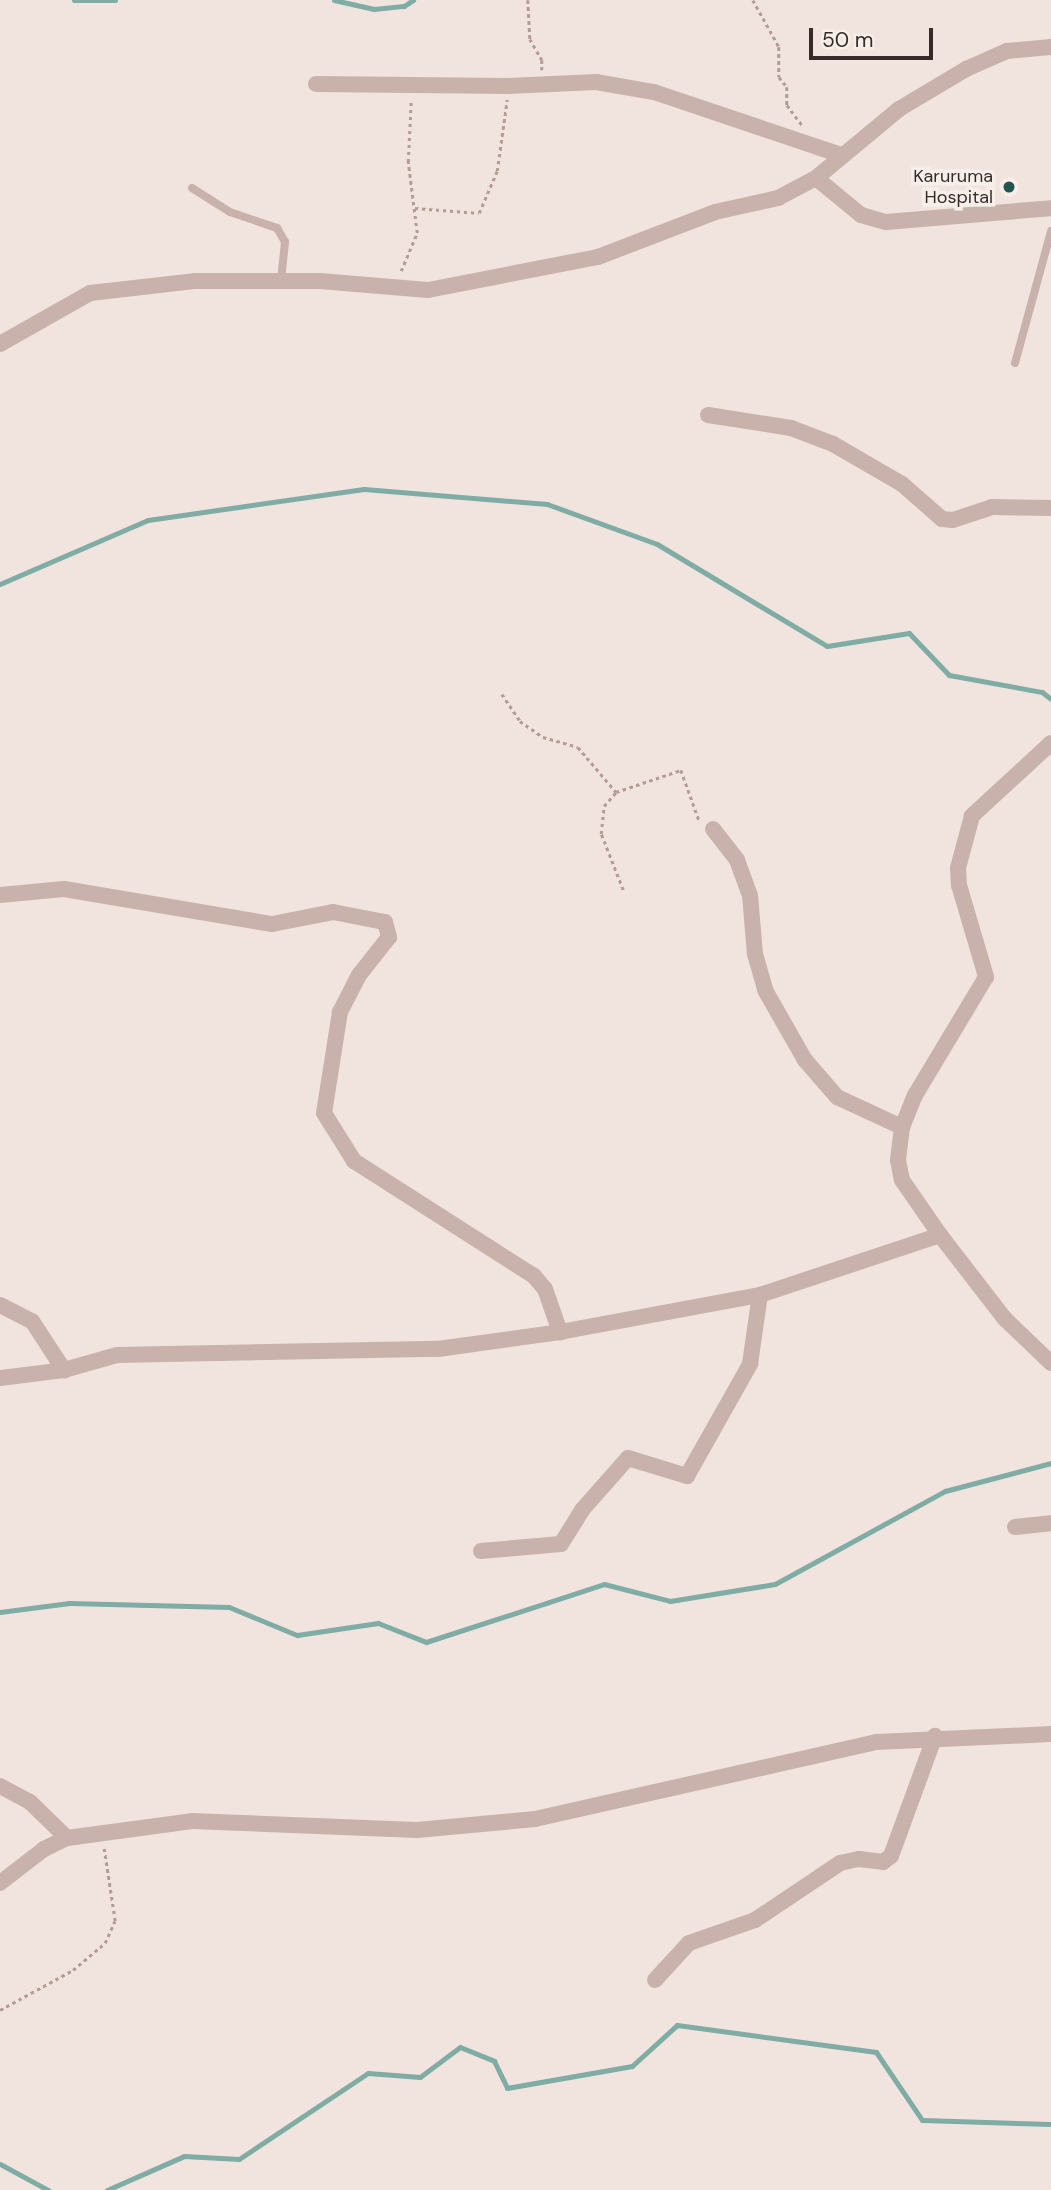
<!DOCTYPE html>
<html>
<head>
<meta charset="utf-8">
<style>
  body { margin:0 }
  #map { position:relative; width:1051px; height:2190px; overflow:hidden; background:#f1e4de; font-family:"DM Sans",sans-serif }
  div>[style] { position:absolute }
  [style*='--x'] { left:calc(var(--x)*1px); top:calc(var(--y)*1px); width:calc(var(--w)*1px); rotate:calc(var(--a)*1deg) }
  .stream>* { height:5px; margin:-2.5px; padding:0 2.5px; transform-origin:2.5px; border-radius:2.5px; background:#7faca4 }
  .path>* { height:2.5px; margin-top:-1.25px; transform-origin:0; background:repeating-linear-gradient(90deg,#b49c95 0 3.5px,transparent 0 7px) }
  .service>* { height:8px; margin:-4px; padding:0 4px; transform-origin:4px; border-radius:4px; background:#c8b2ab }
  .minor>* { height:16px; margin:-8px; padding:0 8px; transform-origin:8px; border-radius:8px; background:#c8b2ab }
  .dots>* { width:19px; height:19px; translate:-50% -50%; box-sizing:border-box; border:4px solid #f9efea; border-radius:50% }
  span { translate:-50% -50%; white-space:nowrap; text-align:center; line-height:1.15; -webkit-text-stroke:7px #f9efea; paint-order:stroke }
  .poi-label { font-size:18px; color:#362b29 }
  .right { translate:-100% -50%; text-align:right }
  .scale { position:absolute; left:809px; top:28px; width:124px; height:32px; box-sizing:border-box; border:4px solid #362b29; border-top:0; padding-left:9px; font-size:21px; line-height:24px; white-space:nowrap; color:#362b29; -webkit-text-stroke:5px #f9efea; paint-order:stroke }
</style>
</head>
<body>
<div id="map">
  <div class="stream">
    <i style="--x:74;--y:0;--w:41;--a:0"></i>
    <i style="--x:334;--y:0;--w:41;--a:12.7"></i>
    <i style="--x:374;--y:9;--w:30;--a:-6"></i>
    <i style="--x:404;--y:6;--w:11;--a:-34"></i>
    <i style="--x:0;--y:584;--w:161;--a:-23.4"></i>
    <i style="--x:148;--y:520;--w:218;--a:-8.2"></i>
    <i style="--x:364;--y:489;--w:184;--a:4.7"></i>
    <i style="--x:547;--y:504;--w:117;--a:20"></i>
    <i style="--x:657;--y:544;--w:198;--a:31"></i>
    <i style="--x:827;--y:646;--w:83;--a:-9"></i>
    <i style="--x:909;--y:633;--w:58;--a:46.4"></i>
    <i style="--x:949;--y:675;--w:95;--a:10.4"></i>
    <i style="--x:1042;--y:692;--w:11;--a:38"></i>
    <i style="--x:0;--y:1612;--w:70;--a:-7.4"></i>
    <i style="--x:69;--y:1603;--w:160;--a:1.4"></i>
    <i style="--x:229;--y:1607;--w:74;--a:22.4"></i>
    <i style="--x:297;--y:1635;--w:82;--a:-8.4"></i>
    <i style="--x:378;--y:1623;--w:52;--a:21.6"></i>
    <i style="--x:426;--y:1642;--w:187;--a:-18"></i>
    <i style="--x:604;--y:1584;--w:68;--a:14.4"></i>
    <i style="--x:670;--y:1601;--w:106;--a:-9.2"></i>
    <i style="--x:775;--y:1584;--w:194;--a:-28.7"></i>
    <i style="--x:945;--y:1491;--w:110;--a:-14.8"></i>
    <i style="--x:0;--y:2164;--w:55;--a:28.4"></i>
    <i style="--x:107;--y:2190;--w:84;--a:-23.8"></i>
    <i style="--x:184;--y:2156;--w:55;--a:3.1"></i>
    <i style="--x:239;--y:2159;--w:155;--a:-33.7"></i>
    <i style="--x:368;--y:2073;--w:52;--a:4.4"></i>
    <i style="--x:420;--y:2077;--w:50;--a:-36.9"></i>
    <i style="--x:460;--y:2047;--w:37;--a:22"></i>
    <i style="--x:494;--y:2061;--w:30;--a:64"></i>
    <i style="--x:507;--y:2088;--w:127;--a:-10"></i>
    <i style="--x:632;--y:2066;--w:61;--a:-42.3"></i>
    <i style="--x:677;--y:2025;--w:201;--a:7.7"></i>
    <i style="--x:876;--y:2052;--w:82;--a:55.9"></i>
    <i style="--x:922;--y:2120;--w:129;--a:1.8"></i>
  </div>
  <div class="path">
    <i style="--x:528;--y:0;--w:39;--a:87"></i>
    <i style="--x:530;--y:39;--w:24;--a:60"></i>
    <i style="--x:542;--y:60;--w:10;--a:90"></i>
    <i style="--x:753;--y:0;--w:54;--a:61"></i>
    <i style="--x:779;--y:47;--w:30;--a:90"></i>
    <i style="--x:779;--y:77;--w:13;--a:51"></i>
    <i style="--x:787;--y:87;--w:18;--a:90"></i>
    <i style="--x:787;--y:105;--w:25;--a:53"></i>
    <i style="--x:415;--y:208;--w:64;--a:4.5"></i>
    <i style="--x:479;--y:213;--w:46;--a:-66.8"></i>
    <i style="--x:497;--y:171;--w:72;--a:-82"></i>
    <i style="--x:401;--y:271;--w:41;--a:-67.2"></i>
    <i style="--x:417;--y:233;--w:72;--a:-97.2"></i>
    <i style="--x:408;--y:162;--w:62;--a:-87.2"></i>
    <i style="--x:502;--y:694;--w:32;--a:56"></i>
    <i style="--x:520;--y:721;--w:28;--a:35"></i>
    <i style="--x:543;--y:737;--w:36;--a:16"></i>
    <i style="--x:578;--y:747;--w:59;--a:49.8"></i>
    <i style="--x:623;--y:890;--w:60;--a:-111.4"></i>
    <i style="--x:601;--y:834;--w:28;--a:-84"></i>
    <i style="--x:604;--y:806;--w:18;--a:-49"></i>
    <i style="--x:616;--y:792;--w:69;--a:-18.7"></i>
    <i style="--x:681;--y:770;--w:56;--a:70.3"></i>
    <i style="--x:0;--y:2010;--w:83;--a:-28.7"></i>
    <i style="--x:73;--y:1970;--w:42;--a:-40.2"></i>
    <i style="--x:105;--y:1943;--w:24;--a:-66"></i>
    <i style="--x:115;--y:1921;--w:73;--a:-98.7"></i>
  </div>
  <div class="service">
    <i style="--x:192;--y:188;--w:45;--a:32.3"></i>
    <i style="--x:230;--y:212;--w:50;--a:18.8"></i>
    <i style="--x:277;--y:228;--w:16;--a:60"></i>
    <i style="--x:285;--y:242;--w:39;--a:96"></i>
    <i style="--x:1015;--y:363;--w:137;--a:-74.7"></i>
  </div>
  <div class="minor">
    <i style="--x:316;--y:84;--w:192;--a:0.6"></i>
    <i style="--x:508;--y:86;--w:88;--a:-2.6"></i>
    <i style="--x:596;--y:82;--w:59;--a:9.8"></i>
    <i style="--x:654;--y:92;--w:197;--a:18.6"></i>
    <i style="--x:816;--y:178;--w:58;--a:39.4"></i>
    <i style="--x:861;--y:215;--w:26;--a:16"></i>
    <i style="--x:886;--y:222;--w:166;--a:-4.8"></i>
    <i style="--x:0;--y:344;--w:103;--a:-29.5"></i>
    <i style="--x:90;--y:293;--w:107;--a:-6.5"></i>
    <i style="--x:196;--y:281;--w:124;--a:0"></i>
    <i style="--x:320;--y:281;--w:108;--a:4.8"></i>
    <i style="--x:428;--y:290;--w:173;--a:-11"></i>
    <i style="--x:598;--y:257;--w:125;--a:-21"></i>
    <i style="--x:715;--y:212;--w:65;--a:-12.5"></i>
    <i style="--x:778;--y:198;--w:43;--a:-27.8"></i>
    <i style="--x:816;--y:178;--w:108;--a:-39.7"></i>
    <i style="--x:899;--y:109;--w:78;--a:-30.8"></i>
    <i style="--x:966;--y:69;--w:45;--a:-23.7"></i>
    <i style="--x:1007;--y:51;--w:44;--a:-5.2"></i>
    <i style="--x:708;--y:415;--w:84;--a:8.9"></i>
    <i style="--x:791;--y:428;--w:45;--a:20.9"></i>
    <i style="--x:833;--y:444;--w:80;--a:30.1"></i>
    <i style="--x:902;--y:484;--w:53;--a:41.2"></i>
    <i style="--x:942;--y:519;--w:11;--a:5"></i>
    <i style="--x:953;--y:520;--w:41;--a:-18.4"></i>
    <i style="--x:992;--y:507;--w:59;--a:1"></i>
    <i style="--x:1051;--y:743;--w:108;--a:137.3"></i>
    <i style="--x:972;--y:816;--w:54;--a:105.1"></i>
    <i style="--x:958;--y:868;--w:17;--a:87"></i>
    <i style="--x:959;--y:885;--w:96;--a:73.6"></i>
    <i style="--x:986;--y:977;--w:138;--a:121"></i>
    <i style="--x:915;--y:1095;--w:35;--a:112"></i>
    <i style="--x:902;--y:1127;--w:33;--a:97"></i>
    <i style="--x:898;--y:1160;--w:20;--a:79"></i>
    <i style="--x:902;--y:1180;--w:67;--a:55.4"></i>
    <i style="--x:940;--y:1235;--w:106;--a:52.3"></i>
    <i style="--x:1005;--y:1319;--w:64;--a:43.7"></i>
    <i style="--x:713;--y:829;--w:39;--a:52"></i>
    <i style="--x:737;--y:860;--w:37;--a:70"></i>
    <i style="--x:750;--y:895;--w:59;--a:85.2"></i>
    <i style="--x:755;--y:954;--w:37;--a:74"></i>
    <i style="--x:765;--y:990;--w:81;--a:60.3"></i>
    <i style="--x:805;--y:1060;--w:49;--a:49.1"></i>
    <i style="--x:837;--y:1097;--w:72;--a:24.8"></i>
    <i style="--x:0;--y:895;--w:64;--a:-5.4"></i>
    <i style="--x:64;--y:889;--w:211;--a:9.6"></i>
    <i style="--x:272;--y:924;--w:62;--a:-11.1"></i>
    <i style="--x:333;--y:912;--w:53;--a:10.9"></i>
    <i style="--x:385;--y:922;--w:16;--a:75"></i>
    <i style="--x:389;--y:937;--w:48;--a:128.3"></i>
    <i style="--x:359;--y:975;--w:42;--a:117.2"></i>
    <i style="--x:340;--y:1012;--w:102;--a:99"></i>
    <i style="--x:324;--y:1113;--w:57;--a:58"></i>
    <i style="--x:354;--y:1161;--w:214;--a:32.6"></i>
    <i style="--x:534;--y:1276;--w:17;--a:50"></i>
    <i style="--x:545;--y:1289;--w:46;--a:70.8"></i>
    <i style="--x:0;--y:1305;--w:36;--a:27"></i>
    <i style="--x:32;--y:1321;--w:59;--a:56.9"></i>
    <i style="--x:0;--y:1378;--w:64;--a:-7.1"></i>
    <i style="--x:64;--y:1370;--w:55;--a:-15.8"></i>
    <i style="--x:117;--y:1355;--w:321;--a:-1.1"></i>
    <i style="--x:438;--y:1349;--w:123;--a:-7.9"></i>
    <i style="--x:560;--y:1332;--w:203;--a:-10.5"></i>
    <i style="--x:760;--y:1295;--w:190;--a:-18.4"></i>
    <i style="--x:1015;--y:1527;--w:36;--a:-6"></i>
    <i style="--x:481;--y:1551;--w:80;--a:-5"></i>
    <i style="--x:561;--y:1544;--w:40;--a:-58"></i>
    <i style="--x:582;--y:1510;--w:69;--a:-48.5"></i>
    <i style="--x:628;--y:1458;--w:62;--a:17"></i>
    <i style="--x:687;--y:1476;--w:129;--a:-60.6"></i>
    <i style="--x:750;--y:1364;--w:70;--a:-81.8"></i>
    <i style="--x:0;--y:1786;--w:34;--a:28"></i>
    <i style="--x:30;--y:1802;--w:52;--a:44.2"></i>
    <i style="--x:67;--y:1838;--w:126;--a:-7.7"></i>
    <i style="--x:192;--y:1821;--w:225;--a:2.3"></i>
    <i style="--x:417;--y:1830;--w:119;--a:-5.3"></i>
    <i style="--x:535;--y:1819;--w:350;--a:-12.7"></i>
    <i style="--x:876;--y:1742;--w:175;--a:-2.6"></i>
    <i style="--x:0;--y:1883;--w:56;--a:-37.7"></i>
    <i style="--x:44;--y:1849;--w:25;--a:-26"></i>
    <i style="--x:655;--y:1980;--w:50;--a:-47.4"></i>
    <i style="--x:689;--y:1943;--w:70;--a:-19.2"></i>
    <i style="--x:755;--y:1920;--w:102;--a:-33.8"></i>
    <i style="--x:840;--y:1863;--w:19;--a:-12"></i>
    <i style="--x:859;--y:1859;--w:24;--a:7"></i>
    <i style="--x:883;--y:1862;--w:10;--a:-37"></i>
    <i style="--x:891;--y:1856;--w:128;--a:-69.9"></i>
  </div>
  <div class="dots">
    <i style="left:1009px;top:187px;background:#22554e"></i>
  </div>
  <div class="poi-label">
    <span class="right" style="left:993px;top:187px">Karuruma<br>Hospital</span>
  </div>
  <div class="scale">50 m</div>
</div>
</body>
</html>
